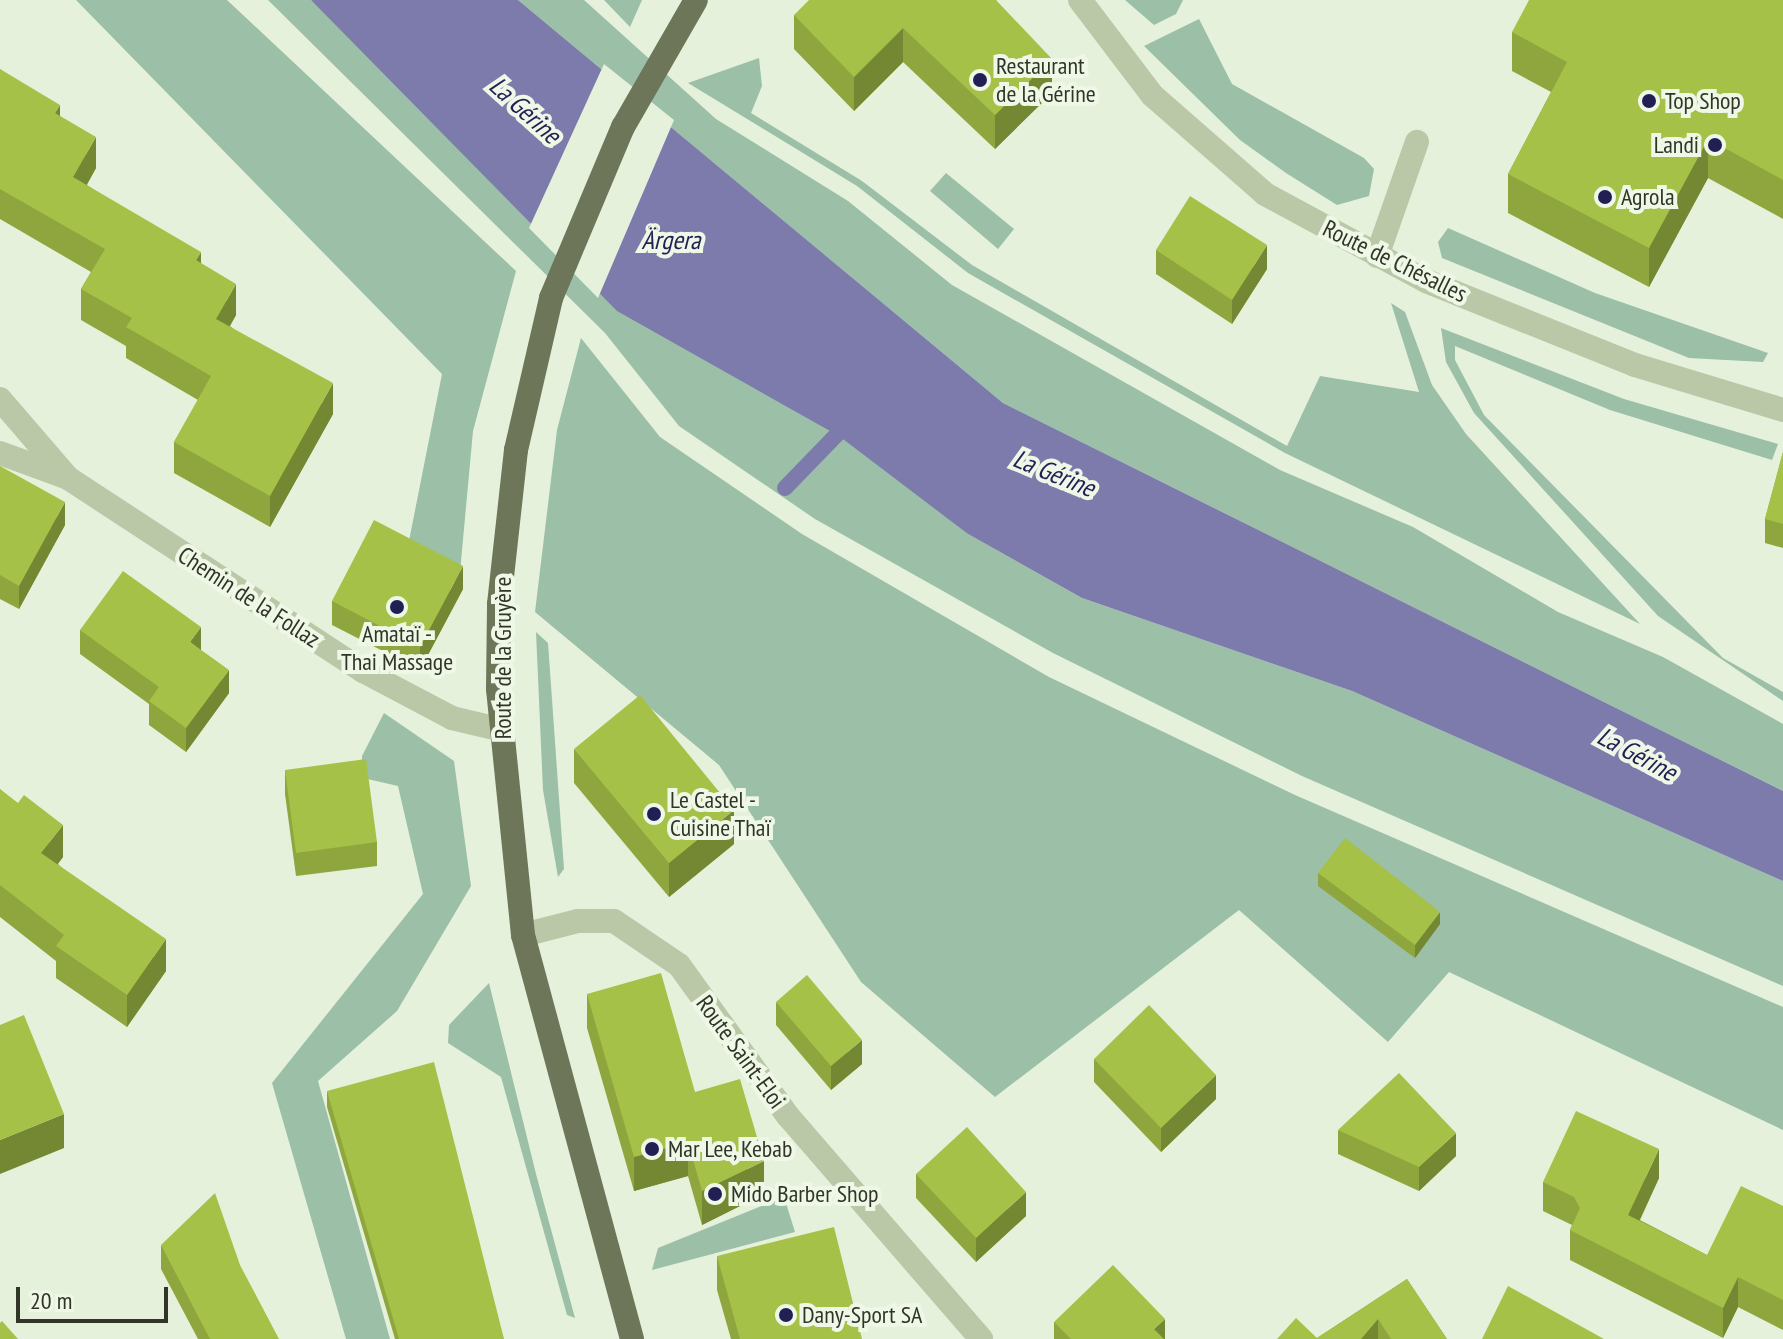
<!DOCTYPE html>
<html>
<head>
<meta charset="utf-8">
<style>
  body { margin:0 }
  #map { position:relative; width:1783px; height:1339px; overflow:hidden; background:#e5f1db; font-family:"PT Sans Narrow",sans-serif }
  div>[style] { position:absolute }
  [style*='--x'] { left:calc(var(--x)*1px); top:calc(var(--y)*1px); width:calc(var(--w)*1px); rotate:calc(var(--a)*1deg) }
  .green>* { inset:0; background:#9bbfa7 }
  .water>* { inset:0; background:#7c7bac }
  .pier>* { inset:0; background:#e5f1db }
  .stream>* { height:16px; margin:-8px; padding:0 8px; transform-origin:8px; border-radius:8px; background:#7c7bac }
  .minor>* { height:24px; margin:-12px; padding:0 12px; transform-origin:12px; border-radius:12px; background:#bac8a7 }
  .major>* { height:24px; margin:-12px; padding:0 12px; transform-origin:12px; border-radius:12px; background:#6d7659 }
  .wall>* { inset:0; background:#8fa63e }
  .shaded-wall>* { inset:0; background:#748732 }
  .building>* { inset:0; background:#a6c148 }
  .dots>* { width:22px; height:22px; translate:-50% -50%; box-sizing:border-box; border:4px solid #eff8e7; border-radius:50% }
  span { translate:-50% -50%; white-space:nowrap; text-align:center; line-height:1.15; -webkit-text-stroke:8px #eff8e7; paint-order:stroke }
  .poi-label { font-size:24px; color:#313527 }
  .left { translate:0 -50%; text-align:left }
  .right { translate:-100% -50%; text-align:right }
  .street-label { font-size:24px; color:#313527 }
  .water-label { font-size:26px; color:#211f54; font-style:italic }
  .scale { position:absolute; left:16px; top:1287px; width:152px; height:36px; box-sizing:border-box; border:4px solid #313527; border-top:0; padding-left:10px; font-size:24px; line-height:28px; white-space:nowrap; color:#313527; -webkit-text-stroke:6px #eff8e7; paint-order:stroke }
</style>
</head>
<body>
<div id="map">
  <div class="green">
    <i style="clip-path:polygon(76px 0,227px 0,516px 271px,473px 431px,459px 583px,408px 546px,442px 374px)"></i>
    <i style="clip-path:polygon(268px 0,311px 0,968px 534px,1082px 598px,1352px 691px,1783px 881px,1783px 986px,1302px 776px,1053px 653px,815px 519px,679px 426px,605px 333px)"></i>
    <i style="clip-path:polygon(518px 0,584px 0,716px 119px,848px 201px,952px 285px,1280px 470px,1413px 527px,1558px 612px,1663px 657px,1783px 724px,1783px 791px,1003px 403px)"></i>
    <i style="clip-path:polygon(604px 0,642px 0,630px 27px)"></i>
    <i style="clip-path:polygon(1125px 0,1183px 0,1176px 14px,1154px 25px)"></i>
    <i style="clip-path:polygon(1199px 19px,1232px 84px,1364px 158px,1374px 169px,1369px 196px,1337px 205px,1286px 173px,1240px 140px,1144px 46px)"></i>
    <i style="clip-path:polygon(759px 58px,762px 86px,751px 113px,862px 181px,972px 265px,1287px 446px,1320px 376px,1419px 392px,1391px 303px,1405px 312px,1432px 385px,1466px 434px,1640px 624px,1285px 453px,968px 273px,857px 186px,688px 83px)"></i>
    <i style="clip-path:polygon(946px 173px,1014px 229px,998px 249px,930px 191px)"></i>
    <i style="clip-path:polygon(1448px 228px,1595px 293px,1768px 353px,1763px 362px,1689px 358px,1442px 258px,1438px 242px)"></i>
    <i style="clip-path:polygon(1441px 328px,1624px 399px,1778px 444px,1772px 460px,1610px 410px,1455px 346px,1455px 360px,1484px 415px,1723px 658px,1783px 692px,1783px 701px,1658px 616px,1474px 413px,1446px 362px)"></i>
    <i style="clip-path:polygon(581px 338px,660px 437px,802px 534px,1049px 677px,1295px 795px,1783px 1007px,1783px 1130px,1449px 972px,1388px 1042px,1239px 910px,995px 1097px,861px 982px,719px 765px,535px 612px,557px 430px)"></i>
    <i style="clip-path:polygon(536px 632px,548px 643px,564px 869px,558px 877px,543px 790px)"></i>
    <i style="clip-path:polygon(384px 713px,454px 761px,471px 886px,397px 1011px,318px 1081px,390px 1339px,346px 1339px,272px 1083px,423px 894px,398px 786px,363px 778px,362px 756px)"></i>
    <i style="clip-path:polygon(489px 983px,536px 1174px,575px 1318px,567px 1315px,501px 1077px,448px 1043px,449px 1025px)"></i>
    <i style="clip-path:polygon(784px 1197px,795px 1232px,652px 1270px,658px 1248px)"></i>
  </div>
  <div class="water">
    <i style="clip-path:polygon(311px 0,518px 0,1003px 403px,1783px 791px,1783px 881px,1352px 691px,1082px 598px,968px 534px,839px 436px,617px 311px)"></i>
  </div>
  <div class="pier">
    <i style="clip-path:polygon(604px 64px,674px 120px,598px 298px,529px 228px)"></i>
  </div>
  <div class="stream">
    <i style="--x:785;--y:488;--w:95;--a:-45.9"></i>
  </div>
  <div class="minor">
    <i style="--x:1080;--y:0;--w:119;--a:52.8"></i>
    <i style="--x:1152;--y:95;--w:150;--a:41.2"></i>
    <i style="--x:1265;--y:194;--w:183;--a:28.4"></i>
    <i style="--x:1426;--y:281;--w:225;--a:21.9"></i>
    <i style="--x:1635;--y:365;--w:155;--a:16.9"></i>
    <i style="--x:1377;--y:256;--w:121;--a:-70.7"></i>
    <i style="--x:0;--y:399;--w:104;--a:49.3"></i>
    <i style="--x:0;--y:453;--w:72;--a:20.2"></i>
    <i style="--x:68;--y:478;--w:353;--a:33.2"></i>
    <i style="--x:363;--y:671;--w:101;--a:27.8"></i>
    <i style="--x:452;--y:718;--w:51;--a:13.5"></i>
    <i style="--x:523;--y:935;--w:57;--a:-14.3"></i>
    <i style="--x:578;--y:921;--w:36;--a:0"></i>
    <i style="--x:614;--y:921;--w:78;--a:34.1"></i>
    <i style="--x:679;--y:965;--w:186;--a:54.2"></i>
    <i style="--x:788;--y:1116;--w:295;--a:49.1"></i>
  </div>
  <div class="major">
    <i style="--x:632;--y:1339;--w:418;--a:-105.1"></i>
    <i style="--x:523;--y:935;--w:247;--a:-95.8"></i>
    <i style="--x:498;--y:689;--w:85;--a:-89.3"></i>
    <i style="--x:499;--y:604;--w:155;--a:-83.7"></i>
    <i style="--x:516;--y:450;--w:156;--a:-77"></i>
    <i style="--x:551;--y:298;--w:186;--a:-67.2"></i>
    <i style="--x:623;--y:127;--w:146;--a:-60.1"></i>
  </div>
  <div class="wall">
    <i style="clip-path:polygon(996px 0,1052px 93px,995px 149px,903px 62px,854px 111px,794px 49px,794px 15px)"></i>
    <i style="clip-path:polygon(1783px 0,1783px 219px,1708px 178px,1649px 287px,1508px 213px,1508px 174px,1551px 92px,1512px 71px,1512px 32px)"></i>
    <i style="clip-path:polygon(0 69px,60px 116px,96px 168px,87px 185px,201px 263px,236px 315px,230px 326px,333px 414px,270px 527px,174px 473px,174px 442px,198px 400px,126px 358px,126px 346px,81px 320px,81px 289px,91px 272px,0 219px)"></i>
    <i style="clip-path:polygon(1156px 250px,1267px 269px,1232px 324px,1156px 274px)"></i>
    <i style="clip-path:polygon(1783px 452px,1783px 548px,1765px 543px,1765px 519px)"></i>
    <i style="clip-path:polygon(0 466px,65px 525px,19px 609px,0 599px)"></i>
    <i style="clip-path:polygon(463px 589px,420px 670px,332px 625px,332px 601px)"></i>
    <i style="clip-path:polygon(80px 630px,201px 650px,229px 693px,186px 752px,149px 725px,149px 704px,80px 654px)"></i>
    <i style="clip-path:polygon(574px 749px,734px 844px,669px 897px,574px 783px)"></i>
    <i style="clip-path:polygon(285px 770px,377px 842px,377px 866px,296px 876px,285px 794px)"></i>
    <i style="clip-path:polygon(0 789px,63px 857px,58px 864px,166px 971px,127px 1027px,56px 978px,56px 961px,0 917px)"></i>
    <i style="clip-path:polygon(1318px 873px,1440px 924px,1415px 958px,1318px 886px)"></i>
    <i style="clip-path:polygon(587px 994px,695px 1092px,764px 1194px,702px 1225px,688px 1176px,634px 1191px,587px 1028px)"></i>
    <i style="clip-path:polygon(776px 1002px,862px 1064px,831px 1090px,776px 1025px)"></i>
    <i style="clip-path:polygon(1094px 1059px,1216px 1099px,1161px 1152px,1094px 1082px)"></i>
    <i style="clip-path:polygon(327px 1091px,504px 1339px,395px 1339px,327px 1107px)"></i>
    <i style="clip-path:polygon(1338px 1130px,1456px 1156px,1419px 1191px,1338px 1154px)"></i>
    <i style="clip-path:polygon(916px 1174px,1026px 1216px,976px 1262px,916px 1198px)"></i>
    <i style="clip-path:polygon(1659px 1178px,1640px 1220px,1707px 1255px,1783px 1206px,1783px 1330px,1738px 1307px,1723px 1338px,1570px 1260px,1570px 1230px,1572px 1225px,1543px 1211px,1543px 1182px)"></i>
    <i style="clip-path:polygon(161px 1245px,279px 1339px,198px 1339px,161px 1269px)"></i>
    <i style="clip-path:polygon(717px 1256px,862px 1339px,731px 1339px,717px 1290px)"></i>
    <i style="clip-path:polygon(1407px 1279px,1447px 1339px,1277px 1339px,1317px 1338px)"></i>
    <i style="clip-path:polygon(1054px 1322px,1165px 1339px,1054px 1339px)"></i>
  </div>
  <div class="shaded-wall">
    <i style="clip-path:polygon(903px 28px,903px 62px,854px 111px,854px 77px)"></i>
    <i style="clip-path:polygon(1052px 59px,1052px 93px,995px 149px,995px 115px)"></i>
    <i style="clip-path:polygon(60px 105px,60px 136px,55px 113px)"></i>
    <i style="clip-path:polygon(96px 137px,96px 168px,73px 208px,73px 177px)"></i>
    <i style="clip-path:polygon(1708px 139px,1708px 178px,1649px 287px,1649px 248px)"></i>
    <i style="clip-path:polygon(1267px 245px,1267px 269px,1232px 324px,1232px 300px)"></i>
    <i style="clip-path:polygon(201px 252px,201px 282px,196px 260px)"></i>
    <i style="clip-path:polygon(236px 284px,236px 315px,216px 350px,216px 319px)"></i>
    <i style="clip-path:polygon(333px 383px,333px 414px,270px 527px,270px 496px)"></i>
    <i style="clip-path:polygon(65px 502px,65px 525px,19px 609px,19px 586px)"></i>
    <i style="clip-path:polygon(463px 566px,463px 589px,420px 670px,420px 647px)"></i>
    <i style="clip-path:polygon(201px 627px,201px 651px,190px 642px)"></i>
    <i style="clip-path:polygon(229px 670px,229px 693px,186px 752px,186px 728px)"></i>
    <i style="clip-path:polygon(734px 810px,734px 844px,669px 897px,669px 863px)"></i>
    <i style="clip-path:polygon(63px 825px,63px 857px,41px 885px,41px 853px)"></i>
    <i style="clip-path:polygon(1440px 912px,1440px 924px,1415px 958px,1415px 945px)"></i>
    <i style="clip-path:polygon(166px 939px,166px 971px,127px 1027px,127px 995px)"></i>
    <i style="clip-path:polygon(862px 1040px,862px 1064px,831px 1090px,831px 1066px)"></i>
    <i style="clip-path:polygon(1216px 1075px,1216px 1099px,1161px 1152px,1161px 1128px)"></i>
    <i style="clip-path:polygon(64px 1114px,64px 1148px,0 1174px,0 1140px)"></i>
    <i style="clip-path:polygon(1456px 1133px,1456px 1156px,1419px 1191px,1419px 1167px)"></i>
    <i style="clip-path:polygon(688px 1142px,688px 1176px,634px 1191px,634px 1157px)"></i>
    <i style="clip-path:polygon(1659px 1149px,1659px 1178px,1628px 1245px,1628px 1215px)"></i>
    <i style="clip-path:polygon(764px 1161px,764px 1194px,702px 1225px,702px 1191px)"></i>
    <i style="clip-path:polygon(1026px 1192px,1026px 1216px,976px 1262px,976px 1238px)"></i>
    <i style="clip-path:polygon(1738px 1277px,1738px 1307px,1723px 1338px,1723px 1308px)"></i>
    <i style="clip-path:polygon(1165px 1319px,1165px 1339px,1154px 1339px,1154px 1329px)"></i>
    <i style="clip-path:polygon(1378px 1319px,1378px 1339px,1361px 1339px)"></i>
  </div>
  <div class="building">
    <i style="clip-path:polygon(809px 0,996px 0,1052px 59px,995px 115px,903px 28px,854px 77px,794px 15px)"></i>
    <i style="clip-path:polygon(1529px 0,1783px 0,1783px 180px,1708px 139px,1649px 248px,1508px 174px,1567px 62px,1512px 32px)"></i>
    <i style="clip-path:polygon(0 69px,60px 105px,55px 113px,96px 137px,73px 177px,201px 252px,196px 260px,236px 284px,216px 319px,333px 383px,270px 496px,174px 442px,211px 376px,126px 327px,132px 318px,81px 289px,105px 249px,0 189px)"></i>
    <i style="clip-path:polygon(1190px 196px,1267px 245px,1232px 300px,1156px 250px)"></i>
    <i style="clip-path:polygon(1783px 452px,1783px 524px,1765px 519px)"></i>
    <i style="clip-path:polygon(0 466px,65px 502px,19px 586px,0 575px)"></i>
    <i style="clip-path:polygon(374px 520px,463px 566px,420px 647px,332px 601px)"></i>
    <i style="clip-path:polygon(123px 571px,201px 627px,190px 642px,229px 670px,186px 728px,149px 701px,159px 687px,80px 630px)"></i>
    <i style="clip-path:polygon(640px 695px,734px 810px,669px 863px,574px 749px)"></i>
    <i style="clip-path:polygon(366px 759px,377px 842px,296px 853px,285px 770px)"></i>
    <i style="clip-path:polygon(0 789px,18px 803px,24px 795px,63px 825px,41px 853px,166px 939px,127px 995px,56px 946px,64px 935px,0 885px)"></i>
    <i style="clip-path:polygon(1345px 838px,1440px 912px,1415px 945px,1318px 873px)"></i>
    <i style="clip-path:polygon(661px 973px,695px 1092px,740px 1079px,764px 1161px,702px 1191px,688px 1142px,634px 1157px,587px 994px)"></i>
    <i style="clip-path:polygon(807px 975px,862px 1040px,831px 1066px,776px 1002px)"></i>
    <i style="clip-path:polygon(1149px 1005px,1216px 1075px,1161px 1128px,1094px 1059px)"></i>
    <i style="clip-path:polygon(24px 1015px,64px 1114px,0 1140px,0 1025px)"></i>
    <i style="clip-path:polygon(434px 1062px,504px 1339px,399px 1339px,327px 1091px)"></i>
    <i style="clip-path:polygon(1399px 1073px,1456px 1133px,1419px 1167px,1338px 1130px)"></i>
    <i style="clip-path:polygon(1576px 1111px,1659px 1149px,1628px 1215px,1707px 1255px,1741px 1186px,1783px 1206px,1783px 1300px,1738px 1277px,1723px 1308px,1570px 1230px,1580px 1208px,1574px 1197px,1543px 1182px)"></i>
    <i style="clip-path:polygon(967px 1127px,1026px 1192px,976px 1238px,916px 1174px)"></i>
    <i style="clip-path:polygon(215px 1193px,240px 1265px,279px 1339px,210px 1339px,161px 1245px)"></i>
    <i style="clip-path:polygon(834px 1227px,862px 1339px,740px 1339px,717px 1256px)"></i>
    <i style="clip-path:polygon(1113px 1265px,1165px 1319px,1154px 1329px,1164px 1339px,1071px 1339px,1054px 1322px)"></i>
    <i style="clip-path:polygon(1407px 1279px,1447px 1339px,1391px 1339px,1378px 1319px,1361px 1339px,1277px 1339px,1296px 1318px,1317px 1338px)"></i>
    <i style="clip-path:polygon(1508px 1286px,1604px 1339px,1482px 1339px)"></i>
    <i style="clip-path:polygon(2px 1321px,18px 1339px,0 1339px,0 1323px)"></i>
  </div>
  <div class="dots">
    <i style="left:980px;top:80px;background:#211f54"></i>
    <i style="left:1649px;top:101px;background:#211f54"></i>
    <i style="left:1715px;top:145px;background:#211f54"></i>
    <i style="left:1605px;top:197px;background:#211f54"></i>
    <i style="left:397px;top:607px;background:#211f54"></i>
    <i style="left:654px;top:814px;background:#211f54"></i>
    <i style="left:652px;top:1149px;background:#211f54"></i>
    <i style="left:715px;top:1194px;background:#211f54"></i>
    <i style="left:786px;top:1315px;background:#211f54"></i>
  </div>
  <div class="poi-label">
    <span class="left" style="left:996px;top:80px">Restaurant<br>de la Gérine</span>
    <span class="left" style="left:1665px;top:101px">Top Shop</span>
    <span class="right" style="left:1699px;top:145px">Landi</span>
    <span class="left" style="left:1621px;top:197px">Agrola</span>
    <span style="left:397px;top:648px">Amataï -<br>Thai Massage</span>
    <span class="left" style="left:670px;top:814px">Le Castel -<br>Cuisine Thaï</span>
    <span class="left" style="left:668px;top:1149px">Mar Lee, Kebab</span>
    <span class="left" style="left:731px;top:1194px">Mido Barber Shop</span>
    <span class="left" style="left:802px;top:1315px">Dany-Sport SA</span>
  </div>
  <div class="street-label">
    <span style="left:1395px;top:261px;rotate:26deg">Route de Chésalles</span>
    <span style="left:249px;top:597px;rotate:33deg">Chemin de la Follaz</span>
    <span style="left:503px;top:658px;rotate:-90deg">Route de la Gruyère</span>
    <span style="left:741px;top:1052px;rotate:54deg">Route Saint-Eloi</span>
  </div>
  <div class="water-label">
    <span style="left:525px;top:110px;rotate:42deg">La Gérine</span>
    <span style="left:671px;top:240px">Ärgera</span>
    <span style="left:1054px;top:473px;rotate:22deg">La Gérine</span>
    <span style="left:1637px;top:754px;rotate:28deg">La Gérine</span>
  </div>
  <div class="scale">20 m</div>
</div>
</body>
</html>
